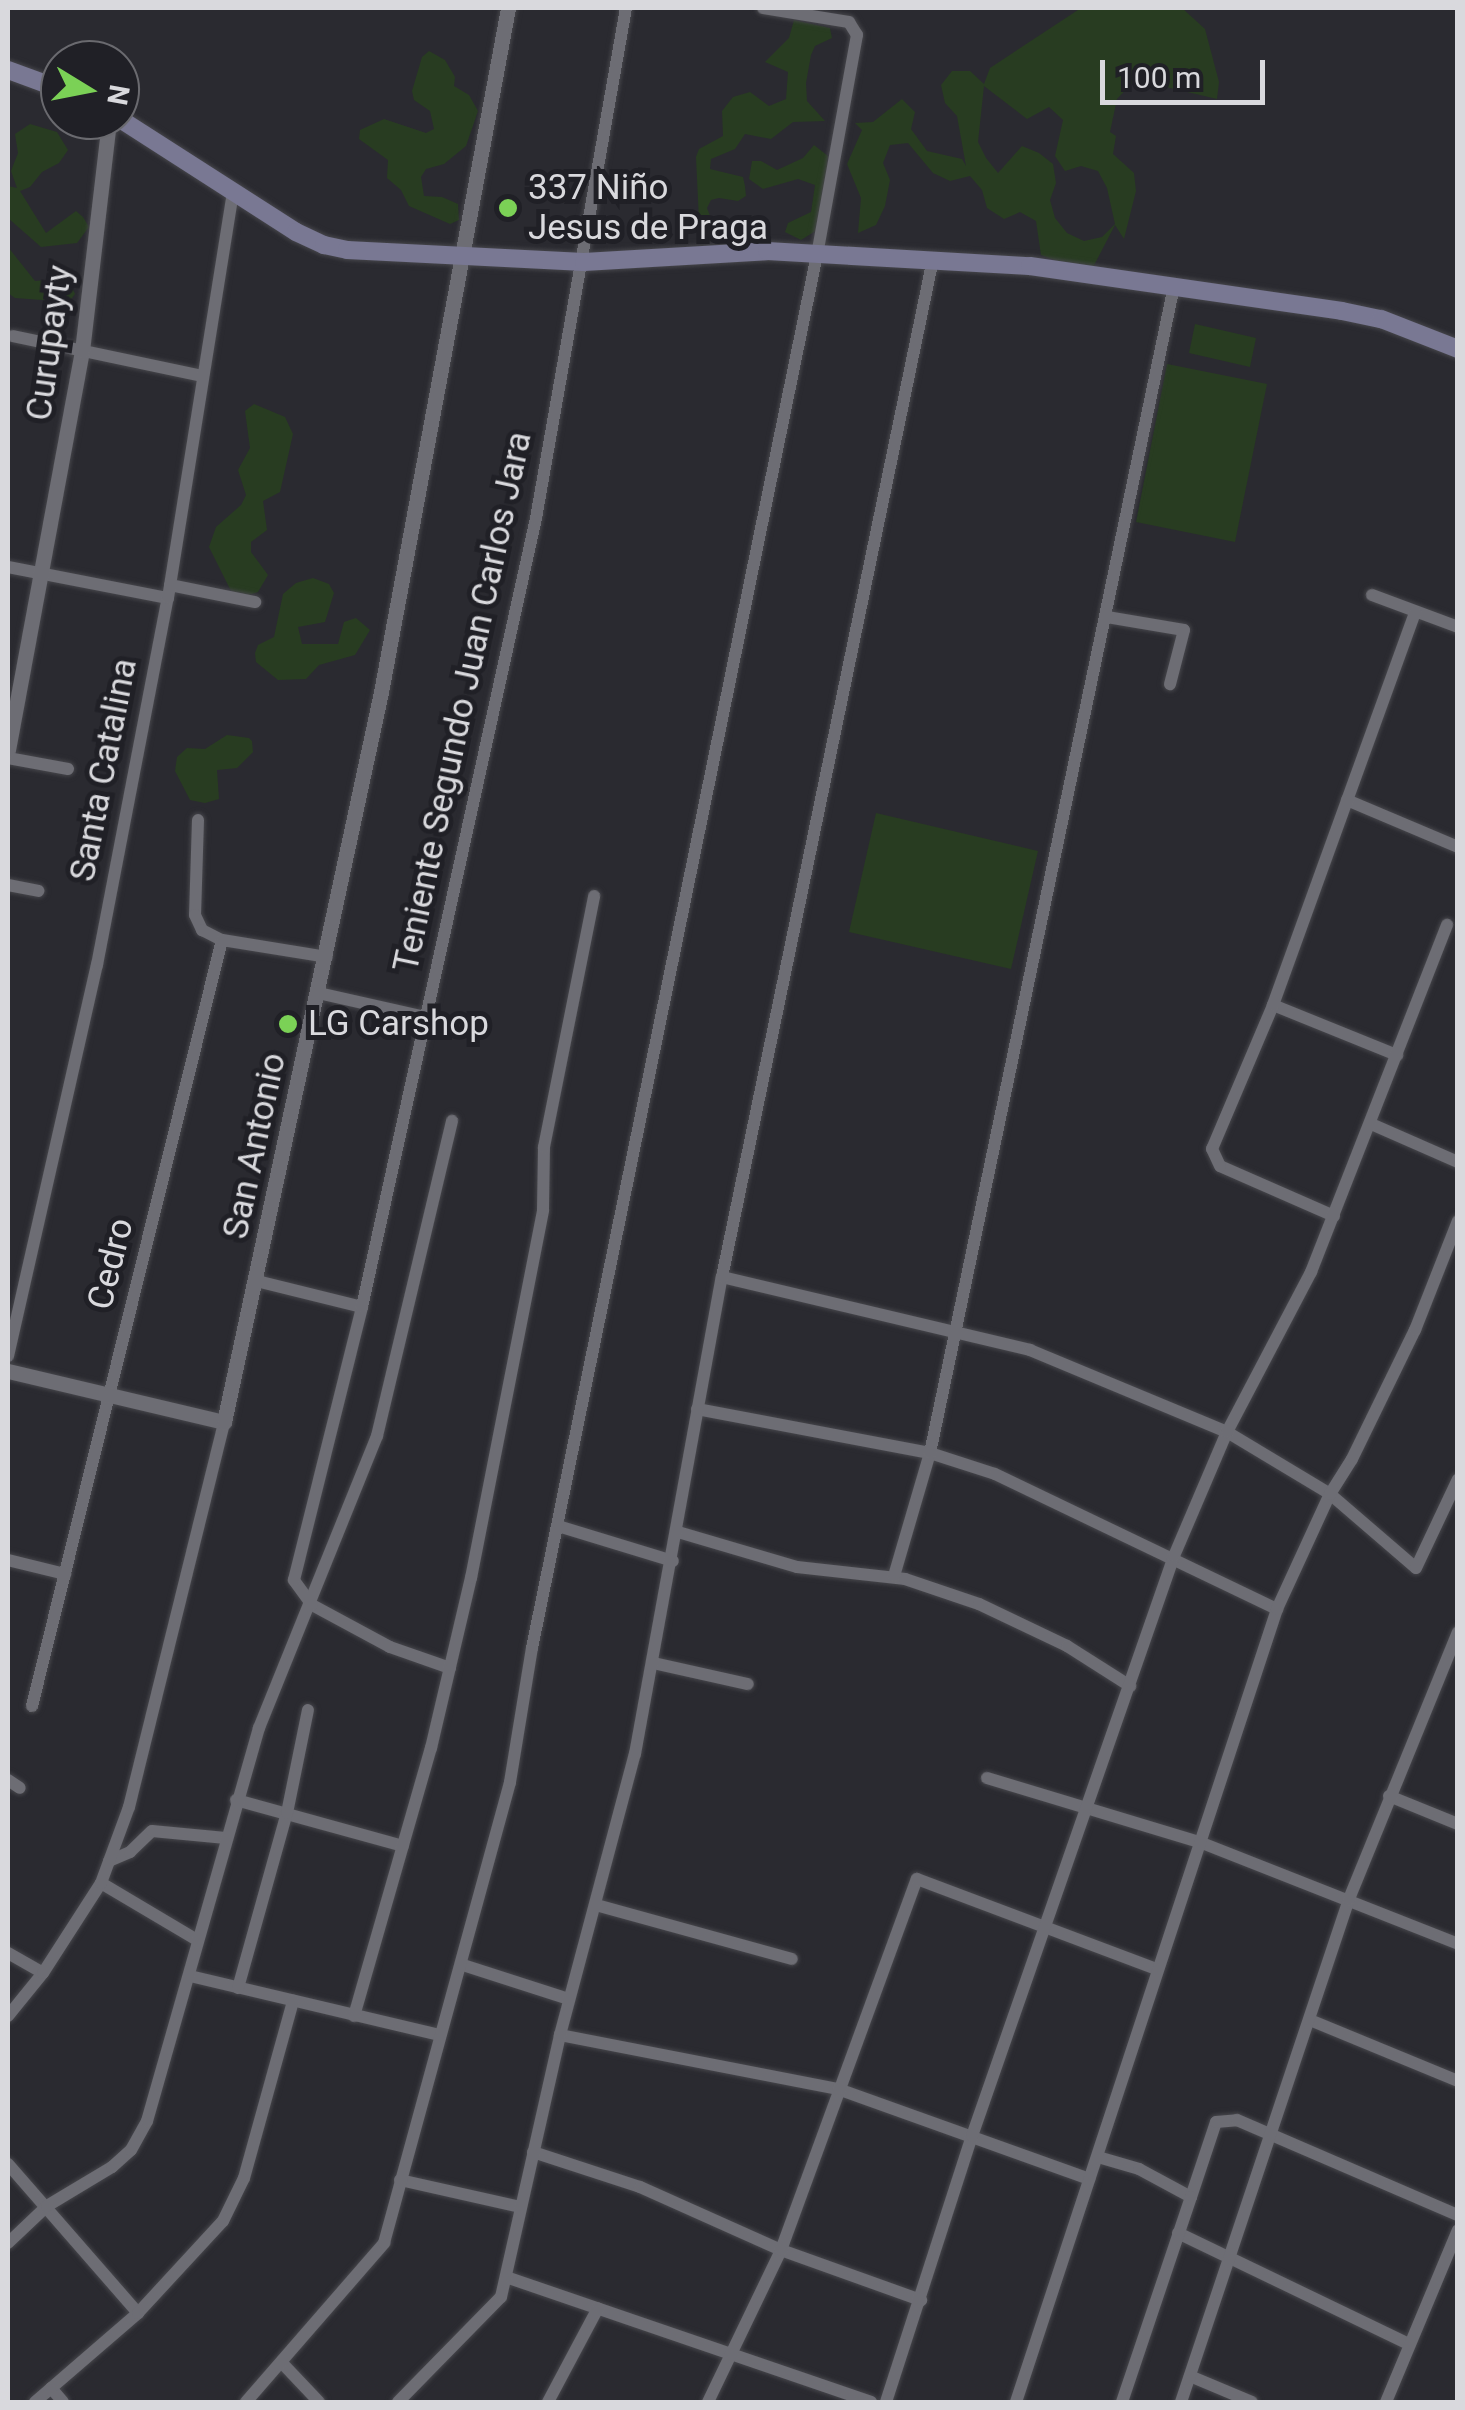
<!DOCTYPE html>
<html>
<head>
<meta charset="utf-8">
<style>
  body { margin:0 }
  #map { position:relative; width:1465px; height:2410px; overflow:hidden; background:#2a2a30; font-family:Roboto,sans-serif }
  div>[style] { position:absolute }
  [style*='--x'] { left:calc(var(--x)*1px); top:calc(var(--y)*1px); width:calc(var(--w)*1px); rotate:calc(var(--a)*1deg) }
  .green>* { inset:0; background:#283c21 }
  .roads { filter:drop-shadow(0 0 2px #46464b) drop-shadow(0 0 2px #46464b) }
  .minor>* { height:12px; margin:-6px; padding:0 6px; transform-origin:6px; border-radius:6px; background:#6d6d74 }
  .tertiary>* { height:15px; margin:-7.5px; padding:0 7.5px; transform-origin:7.5px; border-radius:7.5px; background:#6d6d74 }
  .secondary>* { height:18px; margin:-9px; padding:0 9px; transform-origin:9px; border-radius:9px; background:#797893 }
  .dots>* { width:28px; height:28px; translate:-50% -50%; box-sizing:border-box; border:5px solid #202026; border-radius:50% }
  span { translate:-50% -50%; white-space:nowrap; text-align:center; line-height:1.15; -webkit-text-stroke:10px #202026; paint-order:stroke }
  .poi-label { font-size:35px; color:#d9d9dd }
  .left { translate:0 -50%; text-align:left }
  .street-label { font-size:35px; color:#d9d9dd }
  .frame { position:absolute; inset:0; border:10px solid #d9d9dd; pointer-events:none }
  .north { position:absolute; left:40px; top:40px; width:100px; height:100px; box-sizing:border-box; background:#202026; border:2px solid #6a6a6f; border-radius:50%; rotate:100deg; font-size:28px; font-weight:700; line-height:40px; text-align:center; color:#d9d9dd }
  .north::after { content:''; display:block; margin:auto; width:35px; height:45px; background:#7bd156; clip-path:polygon(50% 0,100% 100%,50% 72%,0 100%) }
  .scale { position:absolute; left:1100px; top:60px; width:165px; height:45px; box-sizing:border-box; border:5px solid #d9d9dd; border-top:0; padding-left:12px; font-size:30px; line-height:35px; white-space:nowrap; color:#d9d9dd; -webkit-text-stroke:8px #202026; paint-order:stroke }
</style>
</head>
<body>
<div id="map">
  <div class="green">
    <i style="clip-path:polygon(evenodd,1081px 8px,1182px 8px,1205px 29px,1219px 82px,1217px 99px,1149px 83px,1131px 84px,1117px 99px,1110px 132px,1116px 136px,1113px 154px,1134px 173px,1136px 191px,1124px 239px,1115px 225px,1090px 273px,1041px 255px,1036px 221px,1020px 212px,1004px 219px,987px 208px,982px 190px,970px 176px,950px 181px,933px 173px,908px 143px,890px 145px,883px 163px,890px 180px,885px 206px,876px 225px,858px 233px,861px 198px,847px 164px,862px 130px,855px 123px,873px 122px,902px 99px,915px 112px,911px 129px,927px 151px,962px 159px,966px 166px,957px 116px,945px 103px,941px 85px,952px 71px,970px 71px,984px 84px,990px 68px,1081px 8px,984px 86px,1027px 119px,1049px 107px,1063px 120px,1055px 156px,1065px 171px,1081px 166px,1098px 171px,1107px 188px,1115px 224px,1102px 237px,1084px 241px,1067px 233px,1055px 218px,1050px 200px,1056px 183px,1053px 164px,1039px 153px,1022px 146px,998px 173px,986px 158px,978px 142px,984px 86px)"></i>
    <i style="clip-path:polygon(794px 20px,830px 28px,832px 38px,815px 46px,811px 55px,806px 83px,807px 101px,825px 121px,793px 122px,771px 139px,745px 134px,735px 149px,711px 159px,710px 169px,743px 177px,745px 186px,746px 196px,738px 201px,719px 198px,711px 200px,707px 208px,714px 226px,728px 237px,719px 237px,699px 220px,696px 157px,699px 149px,723px 136px,722px 111px,733px 97px,750px 92px,769px 106px,786px 99px,788px 72px,765px 62px,789px 38px)"></i>
    <i style="clip-path:polygon(429px 51px,445px 60px,455px 77px,454px 86px,469px 95px,478px 111px,466px 146px,444px 164px,426px 169px,421px 177px,424px 196px,442px 197px,458px 204px,459px 220px,450px 224px,409px 206px,401px 190px,387px 178px,388px 160px,359px 139px,360px 130px,384px 119px,426px 133px,434px 129px,430px 111px,414px 100px,412px 91px,422px 57px)"></i>
    <i style="clip-path:polygon(30px 124px,57px 132px,68px 150px,59px 163px,42px 172px,30px 187px,20px 191px,46px 233px,76px 211px,83px 217px,89px 227px,77px 243px,41px 247px,8px 218px,8px 186px,17px 188px,11px 171px,18px 153px,15px 134px)"></i>
    <i style="clip-path:polygon(814px 145px,828px 156px,825px 194px,817px 230px,801px 240px,785px 232px,788px 223px,811px 212px,815px 185px,798px 179px,763px 189px,749px 179px,752px 161px,761px 161px,777px 170px,803px 158px)"></i>
    <i style="clip-path:polygon(8px 247px,35px 281px,68px 278px,75px 294px,69px 302px,15px 298px,8px 293px)"></i>
    <i style="clip-path:polygon(1195px 324px,1256px 338px,1250px 367px,1189px 353px)"></i>
    <i style="clip-path:polygon(1167px 364px,1267px 384px,1235px 542px,1136px 522px)"></i>
    <i style="clip-path:polygon(254px 404px,285px 417px,293px 434px,280px 492px,263px 501px,267px 530px,251px 542px,251px 552px,268px 575px,258px 592px,249px 595px,231px 591px,209px 547px,216px 527px,241px 505px,246px 495px,238px 470px,250px 448px,245px 411px)"></i>
    <i style="clip-path:polygon(313px 578px,329px 584px,334px 593px,325px 622px,298px 627px,302px 644px,338px 644px,344px 622px,356px 618px,370px 630px,355px 655px,319px 665px,306px 679px,278px 680px,256px 662px,255px 653px,258px 645px,274px 637px,283px 594px,296px 583px)"></i>
    <i style="clip-path:polygon(227px 735px,249px 738px,252px 741px,253px 752px,237px 768px,217px 770px,219px 799px,205px 803px,190px 800px,175px 771px,177px 757px,187px 748px,205px 749px)"></i>
    <i style="clip-path:polygon(876px 813px,1038px 851px,1011px 969px,849px 932px)"></i>
  </div>
  <div class="roads">
    <div class="minor">
      <i style="--x:13;--y:336;--w:193;--a:11.9"></i>
      <i style="--x:8;--y:567;--w:163;--a:11"></i>
      <i style="--x:170;--y:585;--w:87;--a:11.3"></i>
      <i style="--x:1372;--y:595;--w:92;--a:20.4"></i>
      <i style="--x:1107;--y:617;--w:78;--a:9.6"></i>
      <i style="--x:1184;--y:630;--w:56;--a:104.5"></i>
      <i style="--x:8;--y:758;--w:61;--a:10.4"></i>
      <i style="--x:1347;--y:800;--w:121;--a:22.9"></i>
      <i style="--x:198;--y:820;--w:95;--a:91.8"></i>
      <i style="--x:195;--y:915;--w:17;--a:65"></i>
      <i style="--x:202;--y:930;--w:22;--a:27"></i>
      <i style="--x:8;--y:885;--w:31;--a:11"></i>
      <i style="--x:318;--y:993;--w:110;--a:12.6"></i>
      <i style="--x:1273;--y:1005;--w:134;--a:22"></i>
      <i style="--x:1371;--y:1124;--w:95;--a:23.6"></i>
      <i style="--x:1334;--y:1216;--w:124;--a:-156.3"></i>
      <i style="--x:1220;--y:1166;--w:19;--a:-115"></i>
      <i style="--x:1212;--y:1149;--w:156;--a:-67"></i>
      <i style="--x:1273;--y:1005;--w:418;--a:-70.1"></i>
      <i style="--x:722;--y:1277;--w:317;--a:13.3"></i>
      <i style="--x:1030;--y:1350;--w:213;--a:22.6"></i>
      <i style="--x:1227;--y:1432;--w:120;--a:31"></i>
      <i style="--x:1330;--y:1494;--w:113;--a:40.7"></i>
      <i style="--x:1416;--y:1568;--w:98;--a:-64.7"></i>
      <i style="--x:257;--y:1281;--w:108;--a:13.9"></i>
      <i style="--x:8;--y:1356;--w:401;--a:-77.2"></i>
      <i style="--x:97;--y:965;--w:374;--a:-79.1"></i>
      <i style="--x:168;--y:598;--w:412;--a:-80.9"></i>
      <i style="--x:697;--y:1409;--w:237;--a:10.7"></i>
      <i style="--x:930;--y:1453;--w:68;--a:17.9"></i>
      <i style="--x:995;--y:1474;--w:313;--a:25.6"></i>
      <i style="--x:558;--y:1526;--w:120;--a:16.9"></i>
      <i style="--x:678;--y:1532;--w:124;--a:16.4"></i>
      <i style="--x:797;--y:1567;--w:109;--a:6.3"></i>
      <i style="--x:905;--y:1579;--w:78;--a:18.7"></i>
      <i style="--x:979;--y:1604;--w:98;--a:25.5"></i>
      <i style="--x:1067;--y:1646;--w:75;--a:32.4"></i>
      <i style="--x:8;--y:1560;--w:59;--a:13.8"></i>
      <i style="--x:894;--y:1576;--w:128;--a:-73.7"></i>
      <i style="--x:930;--y:1453;--w:1192;--a:-78.19"></i>
      <i style="--x:653;--y:1663;--w:97;--a:12.5"></i>
      <i style="--x:450;--y:1668;--w:64;--a:-160.7"></i>
      <i style="--x:390;--y:1647;--w:89;--a:-151.7"></i>
      <i style="--x:312;--y:1605;--w:31;--a:-126"></i>
      <i style="--x:294;--y:1580;--w:281;--a:-76"></i>
      <i style="--x:362;--y:1307;--w:808;--a:-77.56"></i>
      <i style="--x:536;--y:518;--w:518;--a:-79.99"></i>
      <i style="--x:32;--y:1706;--w:789;--a:-76.07"></i>
      <i style="--x:222;--y:940;--w:106;--a:9.2"></i>
      <i style="--x:987;--y:1778;--w:225;--a:16.8"></i>
      <i style="--x:1202;--y:1843;--w:275;--a:21.5"></i>
      <i style="--x:8;--y:1780;--w:14;--a:34"></i>
      <i style="--x:1389;--y:1796;--w:74;--a:22.1"></i>
      <i style="--x:236;--y:1800;--w:173;--a:15.4"></i>
      <i style="--x:109;--y:1861;--w:23;--a:-23"></i>
      <i style="--x:130;--y:1852;--w:30;--a:-44"></i>
      <i style="--x:152;--y:1831;--w:74;--a:5.4"></i>
      <i style="--x:101;--y:1883;--w:112;--a:30.7"></i>
      <i style="--x:596;--y:1905;--w:203;--a:15.4"></i>
      <i style="--x:8;--y:1953;--w:40;--a:29.7"></i>
      <i style="--x:463;--y:1965;--w:111;--a:17.8"></i>
      <i style="--x:190;--y:1976;--w:257;--a:13.3"></i>
      <i style="--x:238;--y:1988;--w:182;--a:-74.4"></i>
      <i style="--x:287;--y:1813;--w:105;--a:-78.5"></i>
      <i style="--x:8;--y:2016;--w:55;--a:-50.9"></i>
      <i style="--x:43;--y:1973;--w:107;--a:-57.2"></i>
      <i style="--x:101;--y:1883;--w:81;--a:-69.8"></i>
      <i style="--x:129;--y:1807;--w:397;--a:-76.1"></i>
      <i style="--x:354;--y:2016;--w:279;--a:-74"></i>
      <i style="--x:431;--y:1748;--w:175;--a:-76.8"></i>
      <i style="--x:471;--y:1578;--w:375;--a:-78.9"></i>
      <i style="--x:543;--y:1210;--w:63;--a:-89.1"></i>
      <i style="--x:544;--y:1147;--w:256;--a:-78.7"></i>
      <i style="--x:1310;--y:2020;--w:160;--a:22.4"></i>
      <i style="--x:560;--y:2035;--w:283;--a:11"></i>
      <i style="--x:838;--y:2089;--w:267;--a:19.7"></i>
      <i style="--x:533;--y:2152;--w:113;--a:18.1"></i>
      <i style="--x:640;--y:2187;--w:154;--a:24.1"></i>
      <i style="--x:781;--y:2250;--w:149;--a:19.7"></i>
      <i style="--x:1098;--y:2157;--w:43;--a:16.3"></i>
      <i style="--x:1139;--y:2169;--w:59;--a:28.3"></i>
      <i style="--x:1191;--y:2197;--w:79;--a:-71.6"></i>
      <i style="--x:1216;--y:2122;--w:21;--a:-5"></i>
      <i style="--x:1237;--y:2120;--w:241;--a:23.3"></i>
      <i style="--x:8;--y:2164;--w:198;--a:48.9"></i>
      <i style="--x:400;--y:2180;--w:124;--a:12.6"></i>
      <i style="--x:1178;--y:2233;--w:256;--a:25.7"></i>
      <i style="--x:8;--y:2243;--w:54;--a:-43.5"></i>
      <i style="--x:47;--y:2206;--w:76;--a:-31"></i>
      <i style="--x:112;--y:2167;--w:25;--a:-42"></i>
      <i style="--x:131;--y:2150;--w:33;--a:-61"></i>
      <i style="--x:147;--y:2121;--w:409;--a:-74.1"></i>
      <i style="--x:259;--y:1728;--w:315;--a:-68"></i>
      <i style="--x:377;--y:1436;--w:324;--a:-76.6"></i>
      <i style="--x:506;--y:2277;--w:386;--a:18.9"></i>
      <i style="--x:283;--y:2364;--w:52;--a:46.5"></i>
      <i style="--x:1190;--y:2376;--w:67;--a:22.8"></i>
      <i style="--x:51;--y:2388;--w:18;--a:49"></i>
      <i style="--x:35;--y:2402;--w:136;--a:-40.8"></i>
      <i style="--x:138;--y:2313;--w:125;--a:-47.3"></i>
      <i style="--x:223;--y:2221;--w:48;--a:-64"></i>
      <i style="--x:244;--y:2178;--w:184;--a:-74.5"></i>
      <i style="--x:246;--y:2402;--w:211;--a:-49"></i>
      <i style="--x:384;--y:2243;--w:478;--a:-74.7"></i>
      <i style="--x:510;--y:1782;--w:136;--a:-80.7"></i>
      <i style="--x:532;--y:1648;--w:1422;--a:-78.44"></i>
      <i style="--x:817;--y:255;--w:224;--a:-79.7"></i>
      <i style="--x:857;--y:35;--w:15;--a:-122"></i>
      <i style="--x:849;--y:22;--w:87;--a:-170.8"></i>
      <i style="--x:398;--y:2402;--w:147;--a:-45.6"></i>
      <i style="--x:501;--y:2297;--w:269;--a:-77.3"></i>
      <i style="--x:560;--y:2035;--w:291;--a:-75.1"></i>
      <i style="--x:635;--y:1754;--w:485;--a:-79.7"></i>
      <i style="--x:722;--y:1277;--w:1035;--a:-78.29"></i>
      <i style="--x:548;--y:2402;--w:106;--a:-62"></i>
      <i style="--x:708;--y:2402;--w:169;--a:-64.3"></i>
      <i style="--x:781;--y:2250;--w:395;--a:-69.9"></i>
      <i style="--x:917;--y:1879;--w:255;--a:20.6"></i>
      <i style="--x:886;--y:2402;--w:280;--a:-72.1"></i>
      <i style="--x:972;--y:2136;--w:614;--a:-70.8"></i>
      <i style="--x:1174;--y:1556;--w:135;--a:-66.9"></i>
      <i style="--x:1227;--y:1432;--w:181;--a:-62.3"></i>
      <i style="--x:1311;--y:1272;--w:373;--a:-68.6"></i>
      <i style="--x:1016;--y:2402;--w:835;--a:-71.78"></i>
      <i style="--x:1277;--y:1609;--w:127;--a:-65.3"></i>
      <i style="--x:1330;--y:1494;--w:41;--a:-57.8"></i>
      <i style="--x:1352;--y:1459;--w:144;--a:-64"></i>
      <i style="--x:1415;--y:1330;--w:117;--a:-68.5"></i>
      <i style="--x:1122;--y:2402;--w:216;--a:-71.4"></i>
      <i style="--x:1181;--y:2402;--w:530;--a:-71.53"></i>
      <i style="--x:1349;--y:1899;--w:288;--a:-67.8"></i>
      <i style="--x:1386;--y:2402;--w:186;--a:-67.3"></i>
    </div>
    <div class="tertiary">
      <i style="--x:8;--y:750;--w:406;--a:-79.5"></i>
      <i style="--x:82;--y:351;--w:233;--a:-83.3"></i>
      <i style="--x:8;--y:1371;--w:222;--a:13.3"></i>
      <i style="--x:224;--y:1422;--w:747;--a:-77.86"></i>
      <i style="--x:381;--y:692;--w:696;--a:-79.48"></i>
    </div>
    <div class="secondary">
      <i style="--x:8;--y:70;--w:55;--a:20.1"></i>
      <i style="--x:120;--y:119;--w:209;--a:32.7"></i>
      <i style="--x:296;--y:232;--w:31;--a:25"></i>
      <i style="--x:324;--y:245;--w:24;--a:12"></i>
      <i style="--x:347;--y:250;--w:237;--a:2.9"></i>
      <i style="--x:584;--y:262;--w:183;--a:-3.4"></i>
      <i style="--x:767;--y:251;--w:263;--a:3.3"></i>
      <i style="--x:1030;--y:266;--w:315;--a:8.2"></i>
      <i style="--x:1342;--y:311;--w:40;--a:12"></i>
      <i style="--x:1381;--y:319;--w:83;--a:21.3"></i>
    </div>
  </div>
  <div class="dots">
    <i style="left:508px;top:208px;background:#7bd156"></i>
    <i style="left:288px;top:1024px;background:#7bd156"></i>
  </div>
  <div class="poi-label">
    <span class="left" style="left:528px;top:208px">337 Niño<br>Jesus de Praga</span>
    <span class="left" style="left:308px;top:1024px">LG Carshop</span>
  </div>
  <div class="street-label">
    <span style="left:50px;top:343px;rotate:-82deg">Curupayty</span>
    <span style="left:463px;top:702px;rotate:-78deg">Teniente Segundo Juan Carlos Jara</span>
    <span style="left:104px;top:770px;rotate:-79deg">Santa Catalina</span>
    <span style="left:255px;top:1146px;rotate:-78deg">San Antonio</span>
    <span style="left:111px;top:1264px;rotate:-76deg">Cedro</span>
  </div>
  <div class="frame"></div>
  <div class="north">N</div>
  <div class="scale">100 m</div>
</div>
</body>
</html>
